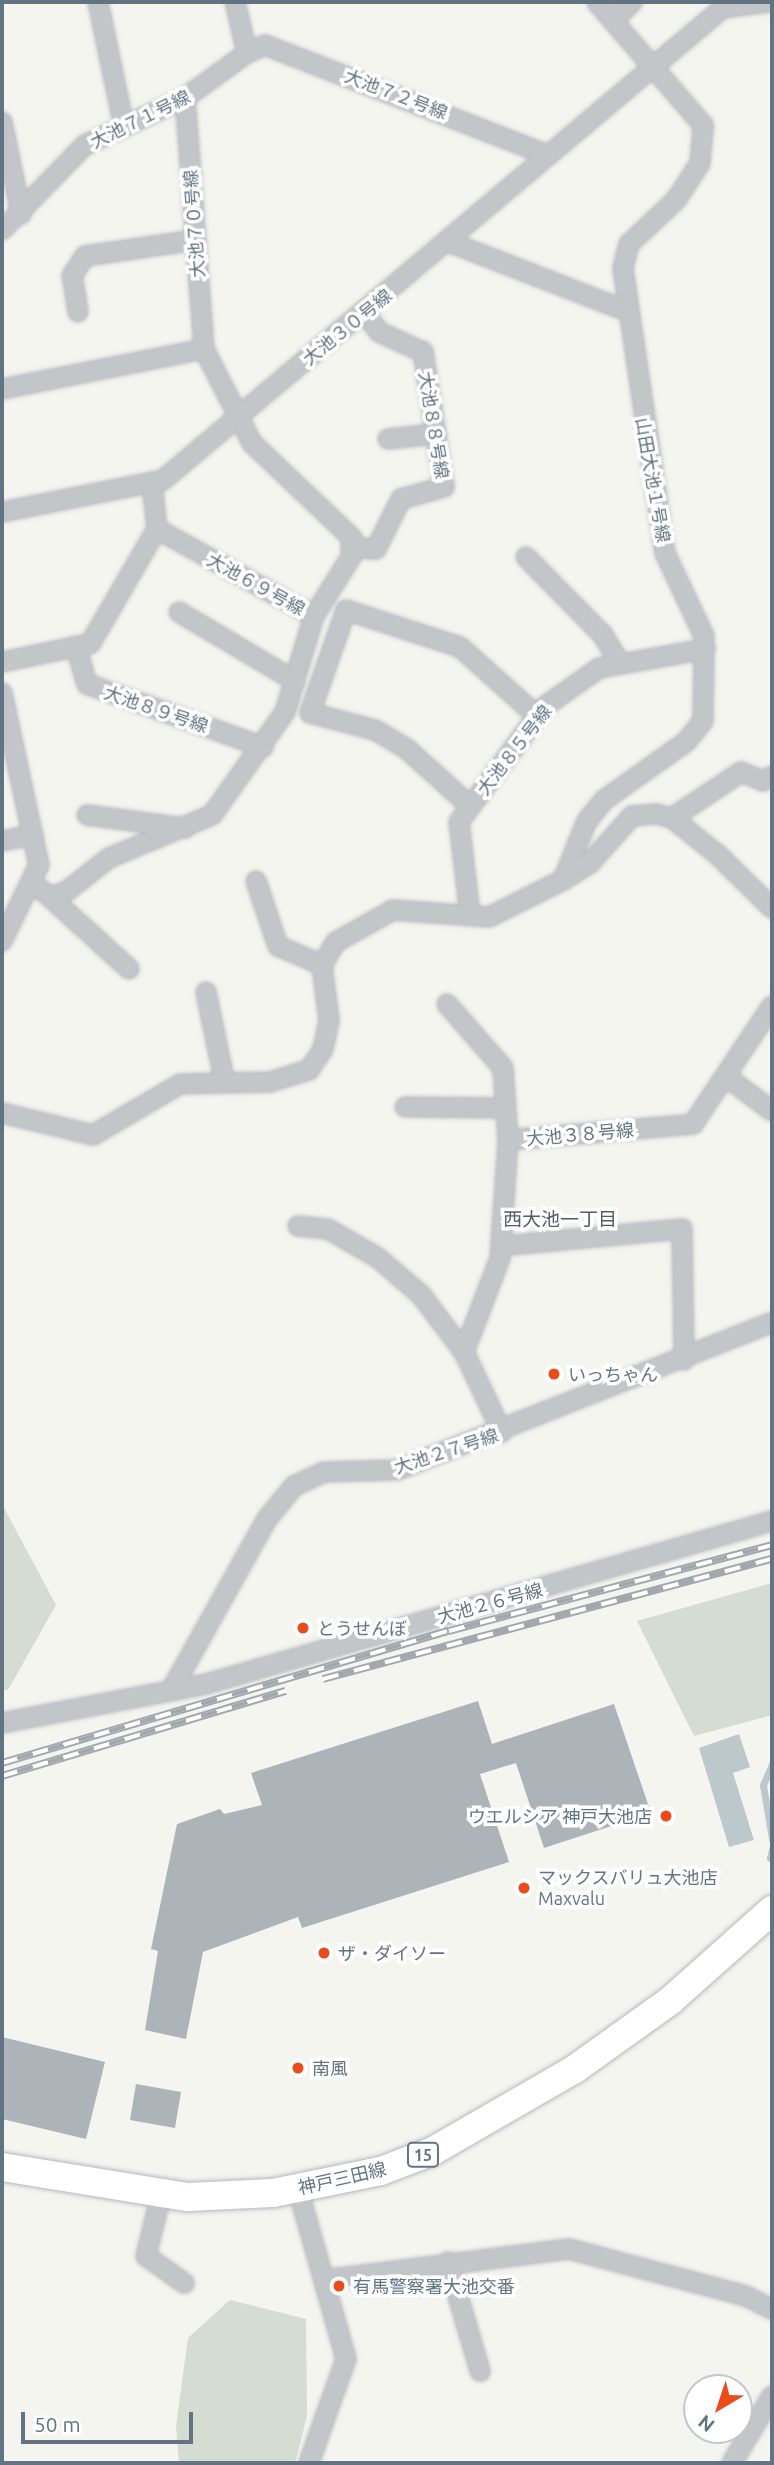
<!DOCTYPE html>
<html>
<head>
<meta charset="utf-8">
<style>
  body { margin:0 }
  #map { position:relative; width:774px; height:2465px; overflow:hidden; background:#f5f5f0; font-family:Ubuntu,"Noto Sans JP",sans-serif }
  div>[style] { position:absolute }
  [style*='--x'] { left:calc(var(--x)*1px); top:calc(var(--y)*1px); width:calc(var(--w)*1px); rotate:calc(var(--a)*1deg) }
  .green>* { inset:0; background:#d5dcd1 }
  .water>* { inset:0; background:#bdc8cd }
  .stream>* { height:7px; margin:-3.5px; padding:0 3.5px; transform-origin:3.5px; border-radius:3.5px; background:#bdc8cd }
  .building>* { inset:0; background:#acb4b9 }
  .roads { filter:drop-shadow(0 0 2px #b5b9bd) drop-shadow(0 0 2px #b5b9bd) }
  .minor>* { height:18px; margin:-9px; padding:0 9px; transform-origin:9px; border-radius:9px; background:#c2c6c9 }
  .primary>* { height:28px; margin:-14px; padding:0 14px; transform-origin:14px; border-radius:14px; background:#fff }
  .rail>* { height:8px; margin-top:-4px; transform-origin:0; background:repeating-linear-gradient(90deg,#fff 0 16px,#a2a8ae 0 32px); box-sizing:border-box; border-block:2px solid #a2a8ae }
  .dots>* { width:19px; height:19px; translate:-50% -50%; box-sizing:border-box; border:4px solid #fff; border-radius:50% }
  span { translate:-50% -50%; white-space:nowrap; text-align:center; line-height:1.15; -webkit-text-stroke:7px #fff; paint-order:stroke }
  .shield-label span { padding:2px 5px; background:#fff; border:2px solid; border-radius:5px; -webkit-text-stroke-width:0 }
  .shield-label { font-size:16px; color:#627483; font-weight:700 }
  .street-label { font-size:18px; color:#627483 }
  .poi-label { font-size:18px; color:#627483 }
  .left { translate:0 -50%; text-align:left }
  .right { translate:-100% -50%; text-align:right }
  .neighbourhood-label { font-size:19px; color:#505e68 }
  .frame { position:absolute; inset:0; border:4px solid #627483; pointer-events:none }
  .north { position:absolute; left:683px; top:2374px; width:70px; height:70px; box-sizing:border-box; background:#fff; border:2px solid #c0c7cd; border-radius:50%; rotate:219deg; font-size:19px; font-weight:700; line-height:28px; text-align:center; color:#627483 }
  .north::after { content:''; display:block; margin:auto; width:24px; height:32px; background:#ec4a19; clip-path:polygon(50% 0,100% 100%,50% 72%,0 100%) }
  .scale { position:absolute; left:21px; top:2412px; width:172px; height:32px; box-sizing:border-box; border:4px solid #627483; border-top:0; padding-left:9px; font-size:21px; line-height:24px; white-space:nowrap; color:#627483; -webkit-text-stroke:5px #fff; paint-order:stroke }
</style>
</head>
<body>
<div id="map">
  <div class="green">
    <i style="clip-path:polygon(2px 1504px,56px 1605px,8px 1690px,2px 1690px)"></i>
    <i style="clip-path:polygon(772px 1583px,772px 1715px,694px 1736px,637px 1621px)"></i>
    <i style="clip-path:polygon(230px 2300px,306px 2319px,307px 2416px,295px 2463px,179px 2463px,176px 2426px,188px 2338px)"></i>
  </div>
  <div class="water">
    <i style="clip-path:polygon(739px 1734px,750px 1767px,733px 1773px,754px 1840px,729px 1847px,699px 1748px)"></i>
  </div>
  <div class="stream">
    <i style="--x:772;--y:1764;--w:23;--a:113"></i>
    <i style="--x:763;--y:1785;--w:55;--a:80.5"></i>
    <i style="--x:770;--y:1858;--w:9;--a:-77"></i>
  </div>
  <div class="building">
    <i style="clip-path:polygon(478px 1701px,492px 1744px,614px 1704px,651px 1813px,544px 1848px,516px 1763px,480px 1774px,509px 1862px,302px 1928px,298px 1917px,203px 1952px,186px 2039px,145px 2030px,158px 1951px,151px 1949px,177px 1824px,220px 1809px,224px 1814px,262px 1805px,251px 1773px)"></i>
    <i style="clip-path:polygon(2px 2037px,105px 2062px,86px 2139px,2px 2119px)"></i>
    <i style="clip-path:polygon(136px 2084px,181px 2092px,175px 2128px,130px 2120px)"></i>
  </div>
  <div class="roads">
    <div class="minor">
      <i style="--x:98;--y:2;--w:127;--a:78.2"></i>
      <i style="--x:616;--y:18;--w:23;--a:-45"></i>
      <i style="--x:247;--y:53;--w:20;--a:-24"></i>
      <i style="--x:265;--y:45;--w:300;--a:21.3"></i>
      <i style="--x:2;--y:122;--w:94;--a:78.3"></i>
      <i style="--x:2;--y:230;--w:119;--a:-45.7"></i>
      <i style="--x:85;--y:145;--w:110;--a:-25.2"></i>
      <i style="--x:185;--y:98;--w:77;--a:-36"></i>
      <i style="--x:247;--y:53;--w:52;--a:-103.2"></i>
      <i style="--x:449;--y:242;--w:191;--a:21.2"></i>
      <i style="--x:78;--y:312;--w:36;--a:-99"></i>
      <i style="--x:72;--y:276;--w:24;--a:-57"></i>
      <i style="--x:85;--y:256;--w:112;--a:-8.2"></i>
      <i style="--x:2;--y:389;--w:206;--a:-11.2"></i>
      <i style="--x:204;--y:349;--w:252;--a:-94.3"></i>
      <i style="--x:388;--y:439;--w:47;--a:-6.1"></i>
      <i style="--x:152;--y:482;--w:47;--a:83.9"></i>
      <i style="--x:2;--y:512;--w:164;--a:-11.2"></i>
      <i style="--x:163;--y:480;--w:732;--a:-40.13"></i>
      <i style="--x:723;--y:8;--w:47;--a:-7.3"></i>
      <i style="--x:351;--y:547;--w:25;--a:5"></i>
      <i style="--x:376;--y:549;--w:56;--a:-63.4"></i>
      <i style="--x:401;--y:499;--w:45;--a:-15.6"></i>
      <i style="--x:444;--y:487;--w:137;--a:-98.8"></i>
      <i style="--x:423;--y:352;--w:48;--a:-155.6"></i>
      <i style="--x:379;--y:332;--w:24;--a:-126"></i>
      <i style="--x:526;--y:557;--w:110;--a:45.4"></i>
      <i style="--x:603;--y:635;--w:33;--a:59"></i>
      <i style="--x:179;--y:612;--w:135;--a:30.7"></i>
      <i style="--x:76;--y:646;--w:40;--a:74"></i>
      <i style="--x:87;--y:684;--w:187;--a:19.7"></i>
      <i style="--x:2;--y:662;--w:90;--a:-11.6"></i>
      <i style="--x:90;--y:644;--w:133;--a:-59.8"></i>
      <i style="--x:157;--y:529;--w:179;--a:29"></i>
      <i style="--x:314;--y:616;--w:70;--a:-57.9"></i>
      <i style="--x:351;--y:557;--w:19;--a:-87"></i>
      <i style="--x:352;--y:538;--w:138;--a:-136.5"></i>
      <i style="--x:252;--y:443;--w:106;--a:-117.1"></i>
      <i style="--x:2;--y:693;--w:176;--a:77.9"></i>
      <i style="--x:39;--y:865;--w:85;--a:116"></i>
      <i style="--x:470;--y:806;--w:85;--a:-137.9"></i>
      <i style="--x:407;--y:749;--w:37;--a:-149"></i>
      <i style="--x:375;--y:730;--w:67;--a:-165.3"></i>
      <i style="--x:310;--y:713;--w:109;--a:-70.7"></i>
      <i style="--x:346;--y:610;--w:120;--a:18"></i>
      <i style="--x:460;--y:647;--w:103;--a:41.9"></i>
      <i style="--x:87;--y:815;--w:99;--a:7.6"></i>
      <i style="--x:672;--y:818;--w:83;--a:-33.7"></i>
      <i style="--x:741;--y:772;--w:24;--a:22"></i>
      <i style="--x:763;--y:781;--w:10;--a:-29"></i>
      <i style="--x:2;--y:841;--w:32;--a:-11"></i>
      <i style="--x:563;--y:880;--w:32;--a:-32"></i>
      <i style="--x:590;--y:863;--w:63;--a:-48.2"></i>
      <i style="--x:632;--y:816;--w:24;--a:-5"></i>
      <i style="--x:656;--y:814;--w:16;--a:14"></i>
      <i style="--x:672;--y:818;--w:59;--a:38.8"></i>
      <i style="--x:718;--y:855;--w:76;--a:44.5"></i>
      <i style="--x:256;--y:881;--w:69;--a:71.3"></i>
      <i style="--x:278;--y:946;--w:48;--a:23.4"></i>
      <i style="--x:31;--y:882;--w:24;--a:38"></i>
      <i style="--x:50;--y:897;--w:18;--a:-19"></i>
      <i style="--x:67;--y:891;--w:53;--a:-38.2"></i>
      <i style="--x:109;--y:858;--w:112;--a:-22.7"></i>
      <i style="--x:212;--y:815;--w:126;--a:-54.7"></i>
      <i style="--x:285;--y:712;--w:100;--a:-73.2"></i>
      <i style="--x:50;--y:897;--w:107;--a:42.3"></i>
      <i style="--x:470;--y:915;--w:94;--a:-96.7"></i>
      <i style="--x:459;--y:822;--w:143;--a:-53.5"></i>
      <i style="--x:544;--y:707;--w:67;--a:-35.3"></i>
      <i style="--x:599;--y:668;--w:108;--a:-10.2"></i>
      <i style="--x:206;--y:992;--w:89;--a:78.3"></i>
      <i style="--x:447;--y:1004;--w:85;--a:48.8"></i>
      <i style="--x:503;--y:1068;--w:72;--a:86"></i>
      <i style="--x:727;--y:1077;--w:56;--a:37.1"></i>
      <i style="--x:405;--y:1107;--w:101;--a:0.6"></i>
      <i style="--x:2;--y:1113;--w:94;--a:13.6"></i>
      <i style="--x:93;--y:1135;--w:101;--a:-30.4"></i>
      <i style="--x:180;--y:1084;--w:90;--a:-1.3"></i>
      <i style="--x:270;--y:1082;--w:41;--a:-17.1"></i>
      <i style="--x:309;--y:1070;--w:25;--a:-56"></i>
      <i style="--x:323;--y:1049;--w:30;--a:-78"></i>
      <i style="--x:329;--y:1020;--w:55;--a:-97.3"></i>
      <i style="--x:322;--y:965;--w:27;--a:-59"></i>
      <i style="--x:336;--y:942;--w:65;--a:-29.3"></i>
      <i style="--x:393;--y:910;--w:96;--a:4.2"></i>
      <i style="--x:489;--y:917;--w:83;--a:-26.6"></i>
      <i style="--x:563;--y:880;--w:64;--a:-67.9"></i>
      <i style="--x:587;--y:821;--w:27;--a:-51"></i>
      <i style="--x:604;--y:800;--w:100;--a:-35.3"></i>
      <i style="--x:686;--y:742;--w:27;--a:-51"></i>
      <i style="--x:703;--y:721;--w:85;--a:-89.3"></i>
      <i style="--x:704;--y:636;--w:92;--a:-115.2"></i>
      <i style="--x:665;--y:553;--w:288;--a:-98.4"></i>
      <i style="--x:623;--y:268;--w:25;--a:-76"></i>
      <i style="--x:629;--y:244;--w:64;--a:-43.1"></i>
      <i style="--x:676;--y:200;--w:44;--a:-57"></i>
      <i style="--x:700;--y:163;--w:38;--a:-85"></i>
      <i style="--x:703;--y:125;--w:162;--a:-130.8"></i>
      <i style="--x:298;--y:1226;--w:30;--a:6"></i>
      <i style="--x:328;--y:1229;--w:58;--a:30.1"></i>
      <i style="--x:378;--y:1258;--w:57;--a:40.7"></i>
      <i style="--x:421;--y:1295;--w:71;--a:53"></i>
      <i style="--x:501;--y:1246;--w:182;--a:-5.4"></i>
      <i style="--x:682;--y:1229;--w:131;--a:89.1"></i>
      <i style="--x:502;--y:1432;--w:89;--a:-115.4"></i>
      <i style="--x:464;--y:1352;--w:101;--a:-69"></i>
      <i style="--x:500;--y:1258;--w:118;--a:-86.1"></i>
      <i style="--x:508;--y:1140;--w:186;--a:-4.9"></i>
      <i style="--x:693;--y:1124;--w:142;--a:-56.2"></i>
      <i style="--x:173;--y:1687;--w:193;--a:-60.8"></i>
      <i style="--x:267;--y:1519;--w:43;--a:-50.7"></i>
      <i style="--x:294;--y:1486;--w:33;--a:-25"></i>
      <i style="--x:324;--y:1472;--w:73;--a:-1.6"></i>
      <i style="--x:397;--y:1470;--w:403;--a:-21.5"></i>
      <i style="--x:2;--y:1723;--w:208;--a:-10.8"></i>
      <i style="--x:206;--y:1684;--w:589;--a:-16.07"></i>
      <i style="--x:298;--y:2189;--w:177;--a:74.2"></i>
      <i style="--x:346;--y:2359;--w:110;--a:109.6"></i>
      <i style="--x:161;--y:2195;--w:63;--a:103.8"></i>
      <i style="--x:146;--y:2256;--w:47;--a:35.4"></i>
      <i style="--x:448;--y:2262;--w:114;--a:73.6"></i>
      <i style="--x:324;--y:2280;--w:247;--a:-7.2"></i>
      <i style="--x:569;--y:2249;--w:183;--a:14.9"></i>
      <i style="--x:746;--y:2296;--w:29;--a:27"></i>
      <i style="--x:732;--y:2463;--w:78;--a:-59.2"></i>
    </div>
    <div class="primary">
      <i style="--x:2;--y:2167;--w:188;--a:9.2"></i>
      <i style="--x:188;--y:2197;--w:85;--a:-2.7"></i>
      <i style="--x:273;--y:2193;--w:110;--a:-11.5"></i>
      <i style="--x:381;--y:2171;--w:56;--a:-21"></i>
      <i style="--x:433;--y:2151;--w:164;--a:-30"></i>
      <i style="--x:575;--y:2069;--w:117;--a:-35.6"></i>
      <i style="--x:670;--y:2001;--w:137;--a:-41.7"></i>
    </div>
  </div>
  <div class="rail">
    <i style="--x:323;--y:1679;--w:465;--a:-15"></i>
    <i style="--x:2;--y:1763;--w:466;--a:-16.5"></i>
    <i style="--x:449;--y:1631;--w:334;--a:-14.9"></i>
    <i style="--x:2;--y:1776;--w:296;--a:-16.7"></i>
  </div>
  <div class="dots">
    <i style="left:554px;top:1374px;background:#ec4a19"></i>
    <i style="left:303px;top:1628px;background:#ec4a19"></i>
    <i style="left:666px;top:1816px;background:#ec4a19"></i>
    <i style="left:524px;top:1888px;background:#ec4a19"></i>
    <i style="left:324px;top:1953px;background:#ec4a19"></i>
    <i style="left:298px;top:2068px;background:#ec4a19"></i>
    <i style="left:339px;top:2286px;background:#ec4a19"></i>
  </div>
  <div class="shield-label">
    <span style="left:423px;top:2155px">15</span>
  </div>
  <div class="street-label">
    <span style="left:396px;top:94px;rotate:21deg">大池７２号線</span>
    <span style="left:140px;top:119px;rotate:-26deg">大池７１号線</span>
    <span style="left:194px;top:224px;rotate:-94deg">大池７０号線</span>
    <span style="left:347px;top:327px;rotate:-39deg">大池３０号線</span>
    <span style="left:434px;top:425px;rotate:81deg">大池８８号線</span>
    <span style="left:653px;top:480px;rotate:80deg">山田大池１号線</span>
    <span style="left:256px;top:584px;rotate:29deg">大池６９号線</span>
    <span style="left:156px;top:709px;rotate:19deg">大池８９号線</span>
    <span style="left:514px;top:750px;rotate:-52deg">大池８５号線</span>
    <span style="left:580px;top:1134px;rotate:-5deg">大池３８号線</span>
    <span style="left:446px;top:1451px;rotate:-18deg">大池２７号線</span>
    <span style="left:490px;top:1603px;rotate:-15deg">大池２６号線</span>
    <span style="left:342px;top:2178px;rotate:-13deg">神戸三田線</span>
  </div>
  <div class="poi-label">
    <span class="left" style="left:568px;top:1374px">いっちゃん</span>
    <span class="left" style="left:317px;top:1628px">とうせんぼ</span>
    <span class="right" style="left:652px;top:1816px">ウエルシア 神戸大池店</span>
    <span class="left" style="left:538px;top:1888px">マックスバリュ大池店<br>Maxvalu</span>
    <span class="left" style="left:338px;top:1953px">ザ・ダイソー</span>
    <span class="left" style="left:312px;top:2068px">南風</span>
    <span class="left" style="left:353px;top:2286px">有馬警察署大池交番</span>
  </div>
  <div class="neighbourhood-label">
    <span style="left:560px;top:1220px">西大池一丁目</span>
  </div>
  <div class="frame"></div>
  <div class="north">N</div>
  <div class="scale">50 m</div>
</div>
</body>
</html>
